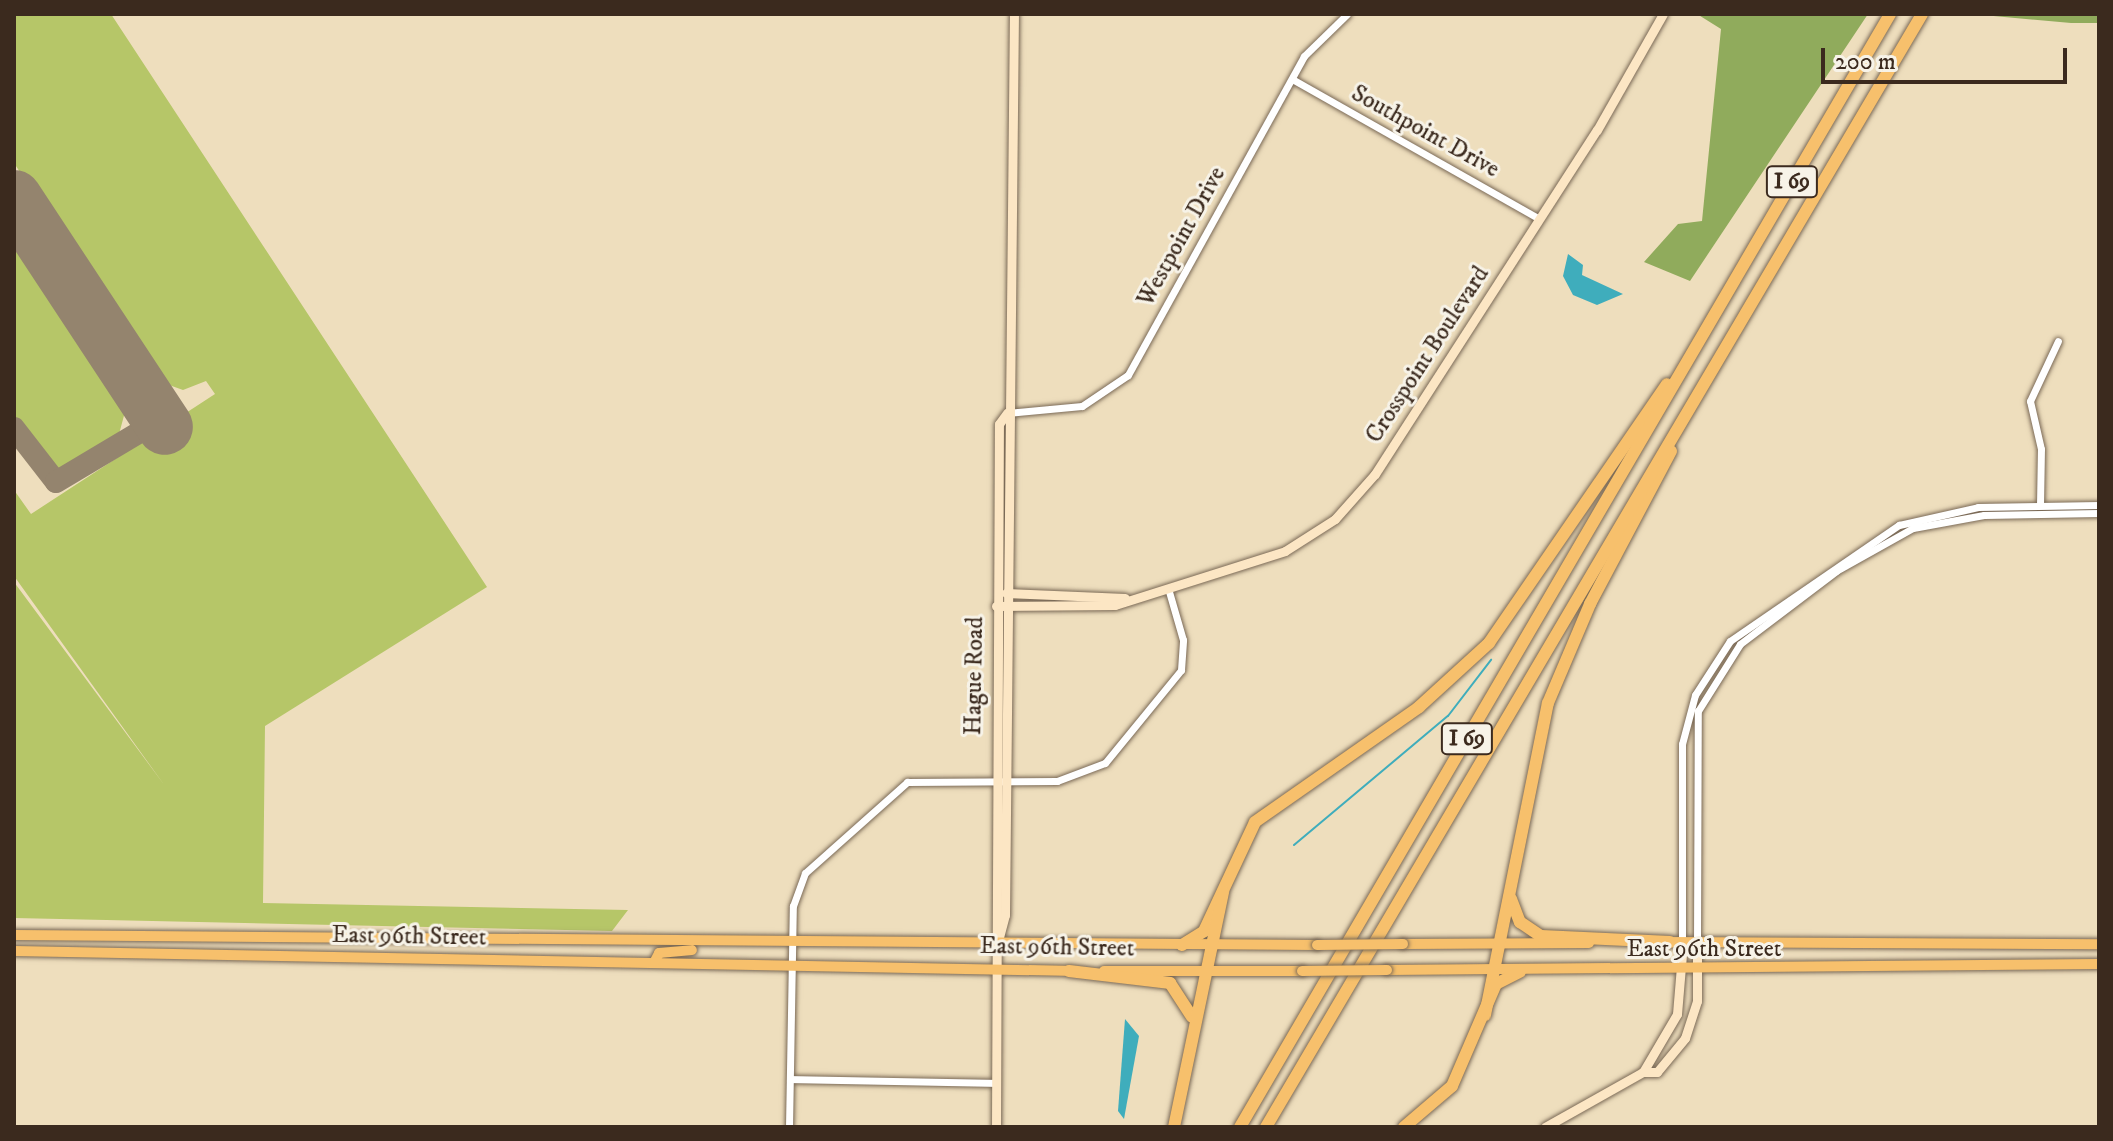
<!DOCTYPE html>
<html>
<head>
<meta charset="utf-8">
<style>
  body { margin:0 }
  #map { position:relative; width:2113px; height:1141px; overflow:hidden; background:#eedebd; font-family:"IM FELL DW Pica",serif }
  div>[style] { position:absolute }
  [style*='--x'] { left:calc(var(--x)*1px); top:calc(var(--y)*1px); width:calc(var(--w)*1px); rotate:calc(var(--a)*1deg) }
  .green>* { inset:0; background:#b6c668 }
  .forest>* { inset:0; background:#90ab5c }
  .water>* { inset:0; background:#3fadbc }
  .stream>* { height:2px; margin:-1px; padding:0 1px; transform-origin:1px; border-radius:1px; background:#3fadbc }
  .taxiway>* { height:22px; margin:-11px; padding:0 11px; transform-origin:11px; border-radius:11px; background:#94846e }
  .runway>* { height:56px; margin:-28px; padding:0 28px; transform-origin:28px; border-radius:28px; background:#94846e }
  .roads { filter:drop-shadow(0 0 2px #7a6956) drop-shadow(0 0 2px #7a6956) }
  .street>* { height:7px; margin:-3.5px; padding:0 3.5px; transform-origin:3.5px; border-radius:3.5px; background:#fff }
  .secondary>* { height:9px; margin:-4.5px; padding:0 4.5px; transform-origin:4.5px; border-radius:4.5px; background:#fce6c4 }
  .primary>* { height:10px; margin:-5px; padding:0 5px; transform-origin:5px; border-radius:5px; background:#f7c06c }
  .highway>* { height:12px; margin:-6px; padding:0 6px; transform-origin:6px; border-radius:6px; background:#f7c06c }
  .bridges { filter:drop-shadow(0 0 2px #7a6956) drop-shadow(0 0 2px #7a6956) }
  .primary-bridge>* { height:10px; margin:-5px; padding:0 5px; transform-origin:5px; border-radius:5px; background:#f7c06c }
  span { translate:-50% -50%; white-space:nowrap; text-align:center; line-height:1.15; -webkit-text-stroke:6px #f7f3e8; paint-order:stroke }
  .shield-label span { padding:2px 6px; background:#f7f3e8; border:2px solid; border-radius:6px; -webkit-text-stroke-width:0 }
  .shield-label { font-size:22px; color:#3b2a1e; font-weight:700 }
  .street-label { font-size:24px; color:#3b2a1e }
  .frame { position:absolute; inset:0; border:16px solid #3b2a1e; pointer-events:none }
  .scale { position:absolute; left:1821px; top:48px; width:246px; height:36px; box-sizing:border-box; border:4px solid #3b2a1e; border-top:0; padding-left:10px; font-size:24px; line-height:28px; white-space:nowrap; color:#3b2a1e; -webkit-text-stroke:6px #f7f3e8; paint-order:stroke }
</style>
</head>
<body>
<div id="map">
  <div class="green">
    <i style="clip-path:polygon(14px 14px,111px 14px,487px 587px,265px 726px,263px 903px,628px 910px,612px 931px,14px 918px,14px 582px,165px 786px,14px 576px,14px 490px,31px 514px,215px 394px,206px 381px,183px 390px,158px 381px,14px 163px)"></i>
    <i style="clip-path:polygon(14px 233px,126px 408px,118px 438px,68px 470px,48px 466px,14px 415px)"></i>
  </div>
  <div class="forest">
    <i style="clip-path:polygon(1697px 14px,1868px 14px,1690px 281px,1644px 262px,1678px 224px,1702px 221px,1721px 29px)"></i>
    <i style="clip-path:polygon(1972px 14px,2099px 14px,2099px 23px,2071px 23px)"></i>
  </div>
  <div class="water">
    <i style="clip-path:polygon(1568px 254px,1583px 265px,1582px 275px,1623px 294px,1597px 305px,1573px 295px,1563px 276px)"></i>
    <i style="clip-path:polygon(1125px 1019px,1139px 1036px,1124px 1119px,1118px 1111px)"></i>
  </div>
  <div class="stream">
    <i style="--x:1294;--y:845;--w:201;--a:-40"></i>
    <i style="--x:1448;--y:716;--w:71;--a:-52.5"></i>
  </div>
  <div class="taxiway">
    <i style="--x:14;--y:428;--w:68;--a:52.1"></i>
    <i style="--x:56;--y:482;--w:121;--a:-30.8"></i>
  </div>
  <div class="runway">
    <i style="--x:14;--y:198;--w:274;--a:56.6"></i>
  </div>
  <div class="roads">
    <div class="street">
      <i style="--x:1292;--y:79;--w:284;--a:29.5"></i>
      <i style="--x:1007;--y:413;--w:75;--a:-5.3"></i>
      <i style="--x:1082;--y:406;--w:55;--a:-34"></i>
      <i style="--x:1128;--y:375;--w:364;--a:-61.1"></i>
      <i style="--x:1304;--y:56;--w:60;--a:-44.3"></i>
      <i style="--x:2040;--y:505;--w:56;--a:-89"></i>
      <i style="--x:2041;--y:449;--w:49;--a:-102.9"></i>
      <i style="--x:2030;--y:401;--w:66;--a:-65"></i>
      <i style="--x:1697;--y:944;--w:233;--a:-89.8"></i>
      <i style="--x:1698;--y:711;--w:79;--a:-57.9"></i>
      <i style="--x:1740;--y:644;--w:121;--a:-37.2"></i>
      <i style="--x:1836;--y:571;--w:88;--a:-29.2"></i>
      <i style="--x:1913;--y:528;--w:72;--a:-10.4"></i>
      <i style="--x:1984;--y:515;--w:115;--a:-1"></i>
      <i style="--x:1682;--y:954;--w:210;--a:-90"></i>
      <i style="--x:1682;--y:744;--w:51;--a:-75.1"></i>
      <i style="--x:1695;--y:695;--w:64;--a:-57.1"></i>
      <i style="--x:1730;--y:641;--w:205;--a:-34.5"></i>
      <i style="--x:1899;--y:525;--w:81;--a:-12.8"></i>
      <i style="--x:1978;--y:507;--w:121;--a:-0.9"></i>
      <i style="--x:790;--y:1079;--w:207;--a:1.1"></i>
      <i style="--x:789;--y:1127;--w:221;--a:-89"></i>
      <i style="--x:793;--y:906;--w:35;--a:-70"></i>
      <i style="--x:805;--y:873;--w:137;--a:-41.7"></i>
      <i style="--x:907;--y:782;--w:150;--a:-0.4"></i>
      <i style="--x:1057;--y:781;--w:51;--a:-20.6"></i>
      <i style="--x:1105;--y:763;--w:120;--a:-50.7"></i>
      <i style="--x:1181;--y:670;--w:30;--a:-86"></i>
      <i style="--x:1183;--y:640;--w:54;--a:-106.1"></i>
    </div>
    <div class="secondary">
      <i style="--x:1006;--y:593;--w:119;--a:2.4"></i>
      <i style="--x:996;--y:606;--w:119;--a:-0.5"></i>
      <i style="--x:1115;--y:605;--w:178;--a:-17.6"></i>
      <i style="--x:1285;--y:551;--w:59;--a:-32.6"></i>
      <i style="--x:1335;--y:519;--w:60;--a:-48.4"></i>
      <i style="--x:1375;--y:474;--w:409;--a:-57.2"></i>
      <i style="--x:1597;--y:130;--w:133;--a:-60.4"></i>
      <i style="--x:998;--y:941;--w:27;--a:-75"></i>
      <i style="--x:1005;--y:915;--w:901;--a:-89.43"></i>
      <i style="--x:1643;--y:1072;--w:14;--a:0"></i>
      <i style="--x:1657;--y:1072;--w:44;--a:-50.5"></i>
      <i style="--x:1685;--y:1038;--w:39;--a:-72"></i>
      <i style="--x:1697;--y:1001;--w:47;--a:-90"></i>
      <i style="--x:996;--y:1127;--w:703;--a:-89.76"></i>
      <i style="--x:999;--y:424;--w:14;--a:-54"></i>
      <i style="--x:1545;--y:1127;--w:112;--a:-29.3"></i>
      <i style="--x:1643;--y:1072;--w:67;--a:-59.6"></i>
      <i style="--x:1677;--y:1014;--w:60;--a:-85.2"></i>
    </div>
    <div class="primary">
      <i style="--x:14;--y:935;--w:1303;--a:0.44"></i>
      <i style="--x:1665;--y:942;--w:434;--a:0.3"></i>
      <i style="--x:1403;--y:944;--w:186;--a:-0.3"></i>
      <i style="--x:14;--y:951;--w:1062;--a:1.08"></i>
      <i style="--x:655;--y:961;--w:9;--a:-63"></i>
      <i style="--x:659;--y:953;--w:33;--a:-5"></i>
      <i style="--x:1387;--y:970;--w:712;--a:-0.48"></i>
      <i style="--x:1104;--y:971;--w:198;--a:0"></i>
    </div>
    <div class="highway">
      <i style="--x:1511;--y:899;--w:25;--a:69"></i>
      <i style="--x:1520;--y:922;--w:25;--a:34"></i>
      <i style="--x:1541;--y:936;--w:129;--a:2.7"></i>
      <i style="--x:1182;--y:945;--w:26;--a:-32"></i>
      <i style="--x:1204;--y:931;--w:120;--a:-64.9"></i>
      <i style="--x:1255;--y:822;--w:200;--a:-35"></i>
      <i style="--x:1419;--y:707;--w:95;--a:-42.4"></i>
      <i style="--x:1489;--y:643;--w:314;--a:-55.5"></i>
      <i style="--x:1069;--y:971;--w:102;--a:6.8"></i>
      <i style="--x:1170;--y:983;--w:40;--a:57.1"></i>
      <i style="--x:1485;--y:1015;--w:318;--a:-78.6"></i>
      <i style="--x:1548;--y:703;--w:108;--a:-67"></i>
      <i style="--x:1590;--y:604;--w:173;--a:-62.1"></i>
      <i style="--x:1174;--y:1127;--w:240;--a:-78.2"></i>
      <i style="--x:1240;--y:1127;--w:1289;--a:-59.71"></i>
      <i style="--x:1266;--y:1127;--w:1292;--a:-59.48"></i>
      <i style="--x:1404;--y:1127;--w:63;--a:-40.5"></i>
      <i style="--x:1452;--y:1086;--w:111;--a:-66.7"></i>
      <i style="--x:1496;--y:984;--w:27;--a:-27"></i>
    </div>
  </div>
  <div class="bridges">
    <div class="primary-bridge">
      <i style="--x:1317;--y:945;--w:86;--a:-0.7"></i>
      <i style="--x:1302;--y:971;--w:85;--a:-0.7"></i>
    </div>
  </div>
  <div class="shield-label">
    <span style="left:1792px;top:182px">I 69</span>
    <span style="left:1467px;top:739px">I 69</span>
  </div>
  <div class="street-label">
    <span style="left:1425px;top:132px;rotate:29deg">Southpoint Drive</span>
    <span style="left:1182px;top:237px;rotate:-61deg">Westpoint Drive</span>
    <span style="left:1428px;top:355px;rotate:-57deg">Crosspoint Boulevard</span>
    <span style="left:975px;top:676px;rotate:-89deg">Hague Road</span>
    <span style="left:409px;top:937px;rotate:1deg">East 96th Street</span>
    <span style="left:1057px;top:948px;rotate:1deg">East 96th Street</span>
    <span style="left:1704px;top:950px">East 96th Street</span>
  </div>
  <div class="frame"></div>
  <div class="scale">200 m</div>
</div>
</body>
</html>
